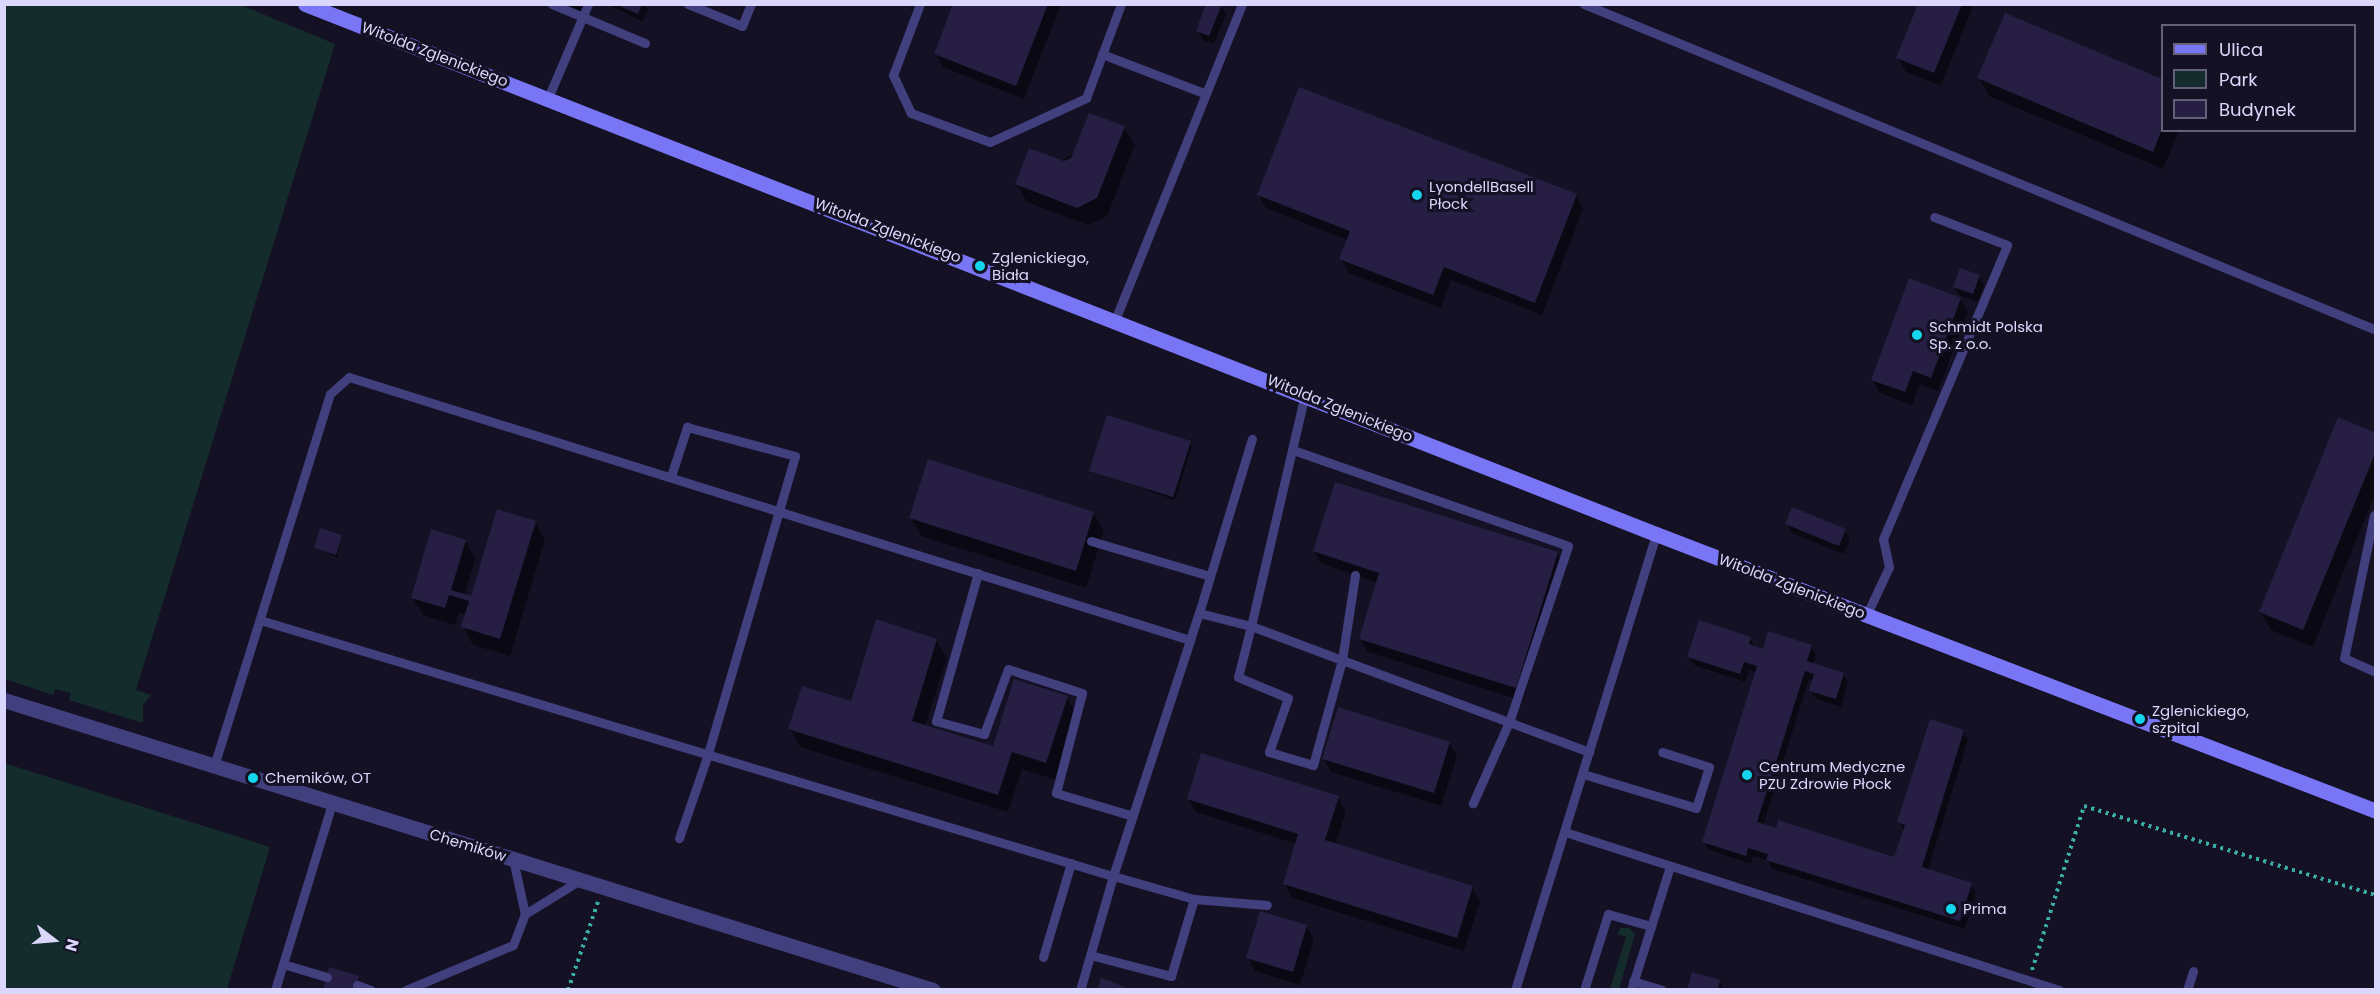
<!DOCTYPE html>
<html>
<head>
<meta charset="utf-8">
<style>
  body { margin:0 }
  #map { position:relative; width:2380px; height:994px; overflow:hidden; background:#141124; font-family:Poppins,sans-serif }
  div>[style] { position:absolute }
  [style*='--x'] { left:calc(var(--x)*1px); top:calc(var(--y)*1px); width:calc(var(--w)*1px); rotate:calc(var(--a)*1deg) }
  .green>* { inset:0; background:#142d2c }
  .shadow>* { inset:0; background:#0007 }
  .building>* { inset:0; background:#261e43 }
  .path>* { height:4px; margin-top:-2px; transform-origin:0; background:repeating-linear-gradient(90deg,#39ada6 0 3px,transparent 0 7.5px) }
  .lane>* { height:9px; margin:-4.5px; padding:0 4.5px; transform-origin:4.5px; border-radius:4.5px; background:#423f7f }
  .street>* { height:15px; margin:-7.5px; padding:0 7.5px; transform-origin:7.5px; border-radius:7.5px; background:#423f7f }
  .secondary>* { height:15px; margin:-7.5px; padding:0 7.5px; transform-origin:7.5px; border-radius:7.5px; background:#7876f4 }
  .dots>* { width:16px; height:16px; translate:-50% -50%; box-sizing:border-box; border:3px solid #141124; border-radius:50% }
  span { translate:-50% -50%; white-space:nowrap; text-align:center; line-height:1.15; -webkit-text-stroke:6px #141124; paint-order:stroke }
  .street-label { font-size:15px; color:#dbd7fc }
  .poi-label { font-size:15px; color:#dbd7fc }
  .left { translate:0 -50%; text-align:left }
  .frame { position:absolute; inset:0; border:6px solid #dbd7fc; pointer-events:none }
  .legend { position:absolute; left:2161px; top:24px; width:195px; height:108px; box-sizing:border-box; background:#141124; border:2px solid #64607a; margin:0; padding:8px 10px; list-style:none; font-size:18px; color:#dbd7fc }
  .legend li { display:flex; align-items:center; gap:12px; height:30px }
  .legend b { width:30px; border:2px solid #64607a }
  .north { position:absolute; left:24px; top:910px; width:60px; height:60px; -webkit-text-stroke:4px #141124; paint-order:stroke; rotate:106deg; font-size:16px; font-weight:700; line-height:24px; text-align:center; color:#dbd7fc }
  .north::after { content:''; display:block; margin:auto; width:21px; height:27px; background:#dbd7fc; clip-path:polygon(50% 0,100% 100%,50% 72%,0 100%) }
</style>
</head>
<body>
<div id="map">
  <div class="green">
    <i style="clip-path:polygon(5px 4px,241px 5px,335px 44px,136px 690px,151px 695px,143px 705px,143px 723px,69px 700px,71px 693px,55px 689px,53px 695px,5px 679px)"></i>
    <i style="clip-path:polygon(4px 763px,270px 847px,227px 989px,5px 989px)"></i>
    <i style="clip-path:polygon(1621px 928px,1629px 928px,1635px 934px,1619px 989px,1610px 989px,1626px 937px,1617px 934px)"></i>
  </div>
  <div class="shadow">
    <i style="clip-path:polygon(553px 4px,587px 4px,581px 17px)"></i>
    <i style="clip-path:polygon(607px 4px,645px 4px,648px 9px,643px 22px)"></i>
    <i style="clip-path:polygon(955px 4px,1061px 4px,1024px 99px,943px 67px,936px 53px)"></i>
    <i style="clip-path:polygon(1220px 4px,1226px 14px,1214px 44px,1203px 40px,1198px 31px)"></i>
    <i style="clip-path:polygon(1920px 4px,1970px 4px,1972px 9px,1941px 86px,1906px 72px,1898px 58px)"></i>
    <i style="clip-path:polygon(2006px 15px,2162px 81px,2162px 130px,2179px 130px,2163px 169px,1989px 96px,1979px 78px)"></i>
    <i style="clip-path:polygon(1124px 127px,1135px 145px,1107px 216px,1088px 225px,1027px 202px,1017px 184px)"></i>
    <i style="clip-path:polygon(1259px 195px,1576px 195px,1583px 209px,1542px 315px,1451px 280px,1441px 308px,1349px 273px,1341px 259px,1348px 240px,1266px 208px)"></i>
    <i style="clip-path:polygon(1979px 276px,1984px 285px,1978px 302px,1959px 295px,1954px 287px)"></i>
    <i style="clip-path:polygon(1960px 299px,1968px 312px,1938px 391px,1920px 384px,1912px 405px,1880px 393px,1872px 380px)"></i>
    <i style="clip-path:polygon(2376px 434px,2376px 492px,2313px 647px,2271px 630px,2260px 612px)"></i>
    <i style="clip-path:polygon(1190px 442px,1192px 446px,1175px 500px,1091px 471px)"></i>
    <i style="clip-path:polygon(1093px 513px,1104px 531px,1086px 588px,921px 536px,911px 518px)"></i>
    <i style="clip-path:polygon(535px 522px,545px 540px,510px 656px,473px 645px,463px 627px,466px 615px,459px 613px,455px 625px,423px 615px,412px 597px,465px 541px,475px 559px,464px 596px,472px 598px)"></i>
    <i style="clip-path:polygon(1787px 524px,1845px 530px,1850px 539px,1844px 554px,1792px 533px)"></i>
    <i style="clip-path:polygon(341px 536px,338px 558px,316px 548px)"></i>
    <i style="clip-path:polygon(1314px 551px,1557px 553px,1564px 567px,1523px 701px,1368px 652px,1360px 639px,1378px 583px,1322px 564px)"></i>
    <i style="clip-path:polygon(1750px 638px,1755px 647px,1764px 650px,1811px 646px,1816px 655px,1813px 665px,1843px 674px,1848px 683px,1841px 707px,1816px 699px,1811px 690px,1814px 680px,1809px 679px,1763px 826px,1895px 859px,1904px 831px,1899px 822px,1963px 732px,1968px 740px,1928px 870px,1971px 884px,1976px 892px,1965px 929px,1772px 869px,1768px 861px,1753px 856px,1751px 864px,1709px 850px,1704px 842px,1757px 673px,1749px 670px,1745px 682px,1694px 665px,1689px 657px)"></i>
    <i style="clip-path:polygon(936px 640px,947px 658px,925px 726px,994px 748px,1067px 698px,1077px 715px,1056px 780px,1022px 769px,1008px 812px,800px 747px,790px 729px,851px 703px)"></i>
    <i style="clip-path:polygon(1449px 743px,1457px 756px,1441px 806px,1331px 772px,1323px 758px)"></i>
    <i style="clip-path:polygon(1338px 798px,1346px 811px,1335px 845px,1472px 887px,1480px 901px,1464px 951px,1292px 898px,1285px 884px,1297px 844px,1196px 812px,1188px 799px)"></i>
    <i style="clip-path:polygon(1306px 926px,1314px 940px,1300px 985px,1255px 971px,1248px 958px)"></i>
    <i style="clip-path:polygon(1719px 981px,1724px 990px,1689px 990px)"></i>
  </div>
  <div class="building">
    <i style="clip-path:polygon(615px 4px,642px 4px,638px 14px)"></i>
    <i style="clip-path:polygon(953px 4px,1048px 4px,1016px 86px,934px 54px)"></i>
    <i style="clip-path:polygon(1206px 4px,1222px 4px,1209px 36px,1196px 31px)"></i>
    <i style="clip-path:polygon(1918px 4px,1962px 4px,1934px 73px,1896px 58px)"></i>
    <i style="clip-path:polygon(2005px 13px,2162px 79px,2162px 129px,2153px 152px,1977px 78px)"></i>
    <i style="clip-path:polygon(1299px 87px,1577px 194px,1535px 303px,1444px 267px,1433px 295px,1339px 259px,1350px 231px,1257px 195px)"></i>
    <i style="clip-path:polygon(1089px 113px,1125px 126px,1097px 198px,1077px 208px,1015px 184px,1029px 148px,1064px 161px,1071px 158px)"></i>
    <i style="clip-path:polygon(1960px 268px,1980px 275px,1973px 294px,1953px 287px)"></i>
    <i style="clip-path:polygon(1909px 278px,1961px 298px,1931px 378px,1913px 371px,1905px 392px,1871px 380px)"></i>
    <i style="clip-path:polygon(1107px 415px,1191px 441px,1173px 497px,1089px 471px)"></i>
    <i style="clip-path:polygon(2338px 417px,2376px 433px,2376px 451px,2303px 630px,2259px 612px)"></i>
    <i style="clip-path:polygon(928px 459px,1094px 512px,1076px 571px,909px 518px)"></i>
    <i style="clip-path:polygon(1335px 482px,1558px 552px,1516px 688px,1359px 639px,1379px 573px,1313px 551px)"></i>
    <i style="clip-path:polygon(1792px 507px,1846px 529px,1839px 546px,1785px 524px)"></i>
    <i style="clip-path:polygon(497px 509px,536px 521px,500px 639px,461px 627px,469px 601px,449px 595px,445px 608px,411px 598px,431px 529px,466px 540px,451px 590px,471px 596px)"></i>
    <i style="clip-path:polygon(320px 528px,342px 535px,336px 555px,314px 548px)"></i>
    <i style="clip-path:polygon(876px 619px,937px 639px,912px 721px,993px 746px,1014px 679px,1068px 696px,1046px 763px,1012px 752px,998px 795px,788px 729px,802px 686px,851px 701px)"></i>
    <i style="clip-path:polygon(1699px 620px,1751px 637px,1749px 644px,1763px 649px,1768px 631px,1812px 645px,1807px 661px,1844px 673px,1836px 699px,1809px 691px,1814px 674px,1805px 671px,1757px 822px,1776px 828px,1778px 820px,1894px 857px,1905px 825px,1897px 822px,1930px 719px,1964px 730px,1922px 867px,1972px 883px,1960px 921px,1766px 860px,1768px 854px,1748px 848px,1746px 856px,1702px 842px,1757px 666px,1744px 662px,1740px 674px,1687px 657px)"></i>
    <i style="clip-path:polygon(1338px 707px,1450px 742px,1434px 793px,1322px 759px)"></i>
    <i style="clip-path:polygon(1201px 753px,1339px 796px,1325px 840px,1473px 886px,1457px 938px,1283px 884px,1298px 834px,1187px 799px)"></i>
    <i style="clip-path:polygon(1260px 911px,1307px 925px,1293px 972px,1246px 958px)"></i>
    <i style="clip-path:polygon(329px 967px,359px 976px,355px 990px,323px 990px)"></i>
    <i style="clip-path:polygon(1692px 972px,1720px 980px,1718px 990px,1687px 990px)"></i>
    <i style="clip-path:polygon(1101px 978px,1113px 982px,1130px 990px,1097px 990px)"></i>
  </div>
  <div class="path">
    <i style="--x:2032;--y:970;--w:172;--a:-72.4"></i>
    <i style="--x:2084;--y:806;--w:305;--a:17"></i>
    <i style="--x:568;--y:990;--w:93;--a:-71.2"></i>
  </div>
  <div class="lane">
    <i style="--x:552;--y:4;--w:101;--a:22.8"></i>
    <i style="--x:688;--y:4;--w:58;--a:22.2"></i>
    <i style="--x:742;--y:26;--w:24;--a:-68"></i>
    <i style="--x:920;--y:4;--w:76;--a:110.8"></i>
    <i style="--x:893;--y:75;--w:42;--a:64.7"></i>
    <i style="--x:911;--y:113;--w:84;--a:20.2"></i>
    <i style="--x:990;--y:142;--w:106;--a:-24.6"></i>
    <i style="--x:1086;--y:98;--w:100;--a:-69.6"></i>
    <i style="--x:1584;--y:4;--w:856;--a:22.37"></i>
    <i style="--x:1102;--y:54;--w:111;--a:21"></i>
    <i style="--x:548;--y:98;--w:102;--a:-66.9"></i>
    <i style="--x:1115;--y:320;--w:341;--a:-68.1"></i>
    <i style="--x:1293;--y:450;--w:291;--a:19.2"></i>
    <i style="--x:1568;--y:546;--w:186;--a:108.5"></i>
    <i style="--x:1509;--y:722;--w:89;--a:114"></i>
    <i style="--x:671;--y:476;--w:52;--a:-71.9"></i>
    <i style="--x:687;--y:427;--w:112;--a:15"></i>
    <i style="--x:795;--y:456;--w:310;--a:106.3"></i>
    <i style="--x:708;--y:754;--w:89;--a:109"></i>
    <i style="--x:2374;--y:515;--w:146;--a:101.8"></i>
    <i style="--x:2344;--y:658;--w:35;--a:24"></i>
    <i style="--x:1091;--y:541;--w:124;--a:16.4"></i>
    <i style="--x:978;--y:573;--w:154;--a:105.8"></i>
    <i style="--x:936;--y:721;--w:50;--a:15.2"></i>
    <i style="--x:984;--y:734;--w:69;--a:-69.7"></i>
    <i style="--x:1008;--y:669;--w:78;--a:18"></i>
    <i style="--x:1082;--y:693;--w:103;--a:104.6"></i>
    <i style="--x:1056;--y:793;--w:80;--a:16.6"></i>
    <i style="--x:1355;--y:575;--w:86;--a:98.7"></i>
    <i style="--x:1342;--y:660;--w:109;--a:105.4"></i>
    <i style="--x:1313;--y:765;--w:46;--a:-163.5"></i>
    <i style="--x:1269;--y:752;--w:57;--a:-70.6"></i>
    <i style="--x:1288;--y:698;--w:54;--a:-157.2"></i>
    <i style="--x:1238;--y:677;--w:53;--a:-75.7"></i>
    <i style="--x:1251;--y:626;--w:97;--a:20.5"></i>
    <i style="--x:1342;--y:660;--w:264;--a:20.4"></i>
    <i style="--x:1199;--y:613;--w:182;--a:-73.1"></i>
    <i style="--x:1867;--y:614;--w:52;--a:-64.9"></i>
    <i style="--x:1889;--y:567;--w:29;--a:-102"></i>
    <i style="--x:1883;--y:539;--w:319;--a:-67.1"></i>
    <i style="--x:2007;--y:245;--w:78;--a:-159"></i>
    <i style="--x:260;--y:620;--w:891;--a:16.71"></i>
    <i style="--x:1113;--y:876;--w:119;--a:106.1"></i>
    <i style="--x:214;--y:766;--w:390;--a:-72.7"></i>
    <i style="--x:330;--y:394;--w:25;--a:-42"></i>
    <i style="--x:349;--y:377;--w:881;--a:17.37"></i>
    <i style="--x:1190;--y:640;--w:28;--a:-72"></i>
    <i style="--x:1199;--y:613;--w:54;--a:14"></i>
    <i style="--x:1251;--y:626;--w:238;--a:-76.9"></i>
    <i style="--x:1583;--y:774;--w:118;--a:16.7"></i>
    <i style="--x:1696;--y:808;--w:43;--a:-72.4"></i>
    <i style="--x:1709;--y:767;--w:49;--a:-162.3"></i>
    <i style="--x:1565;--y:832;--w:519;--a:17.74"></i>
    <i style="--x:513;--y:859;--w:56;--a:77.7"></i>
    <i style="--x:1194;--y:899;--w:73;--a:4.7"></i>
    <i style="--x:1090;--y:955;--w:84;--a:14.5"></i>
    <i style="--x:1171;--y:976;--w:80;--a:-73.4"></i>
    <i style="--x:1194;--y:899;--w:84;--a:-164.1"></i>
    <i style="--x:1113;--y:876;--w:248;--a:-71.9"></i>
    <i style="--x:1043;--y:957;--w:98;--a:-73.4"></i>
    <i style="--x:283;--y:964;--w:46;--a:16.5"></i>
    <i style="--x:1633;--y:981;--w:30;--a:17"></i>
    <i style="--x:357;--y:985;--w:15;--a:20"></i>
    <i style="--x:275;--y:990;--w:195;--a:-73"></i>
    <i style="--x:406;--y:990;--w:116;--a:-22.8"></i>
    <i style="--x:513;--y:945;--w:33;--a:-69"></i>
    <i style="--x:525;--y:914;--w:65;--a:-31.7"></i>
    <i style="--x:1515;--y:990;--w:477;--a:-72.8"></i>
    <i style="--x:1584;--y:990;--w:80;--a:-72.5"></i>
    <i style="--x:1608;--y:914;--w:45;--a:15.6"></i>
    <i style="--x:1631;--y:990;--w:130;--a:-72.5"></i>
    <i style="--x:2187;--y:990;--w:20;--a:-72"></i>
  </div>
  <div class="street">
    <i style="--x:4;--y:700;--w:973;--a:17.34"></i>
  </div>
  <div class="secondary">
    <i style="--x:305;--y:4;--w:1451;--a:21.42"></i>
    <i style="--x:1656;--y:534;--w:771;--a:21.04"></i>
  </div>
  <div class="dots">
    <i style="left:1417px;top:195px;background:#13d6ec"></i>
    <i style="left:980px;top:266px;background:#13d6ec"></i>
    <i style="left:1917px;top:335px;background:#13d6ec"></i>
    <i style="left:2140px;top:719px;background:#13d6ec"></i>
    <i style="left:1747px;top:775px;background:#13d6ec"></i>
    <i style="left:253px;top:778px;background:#13d6ec"></i>
    <i style="left:1951px;top:909px;background:#13d6ec"></i>
  </div>
  <div class="street-label">
    <span style="left:435px;top:54px;rotate:21deg">Witolda Zglenickiego</span>
    <span style="left:888px;top:230px;rotate:21deg">Witolda Zglenickiego</span>
    <span style="left:1340px;top:408px;rotate:22deg">Witolda Zglenickiego</span>
    <span style="left:1792px;top:586px;rotate:21deg">Witolda Zglenickiego</span>
    <span style="left:468px;top:845px;rotate:17deg">Chemików</span>
  </div>
  <div class="poi-label">
    <span class="left" style="left:1429px;top:195px">LyondellBasell<br>Płock</span>
    <span class="left" style="left:992px;top:266px">Zglenickiego,<br>Biała</span>
    <span class="left" style="left:1929px;top:335px">Schmidt Polska<br>Sp. z o.o.</span>
    <span class="left" style="left:2152px;top:719px">Zglenickiego,<br>szpital</span>
    <span class="left" style="left:1759px;top:775px">Centrum Medyczne<br>PZU Zdrowie Płock</span>
    <span class="left" style="left:265px;top:778px">Chemików, OT</span>
    <span class="left" style="left:1963px;top:909px">Prima</span>
  </div>
  <div class="frame"></div>
  <ul class="legend">
  <li><b style="height:8px;background:#7876f4"></b>Ulica</li>
  <li><b style="height:16px;background:#142d2c"></b>Park</li>
  <li><b style="height:16px;background:#261e43"></b>Budynek</li>
  </ul>
  <div class="north">N</div>
</div>
</body>
</html>
